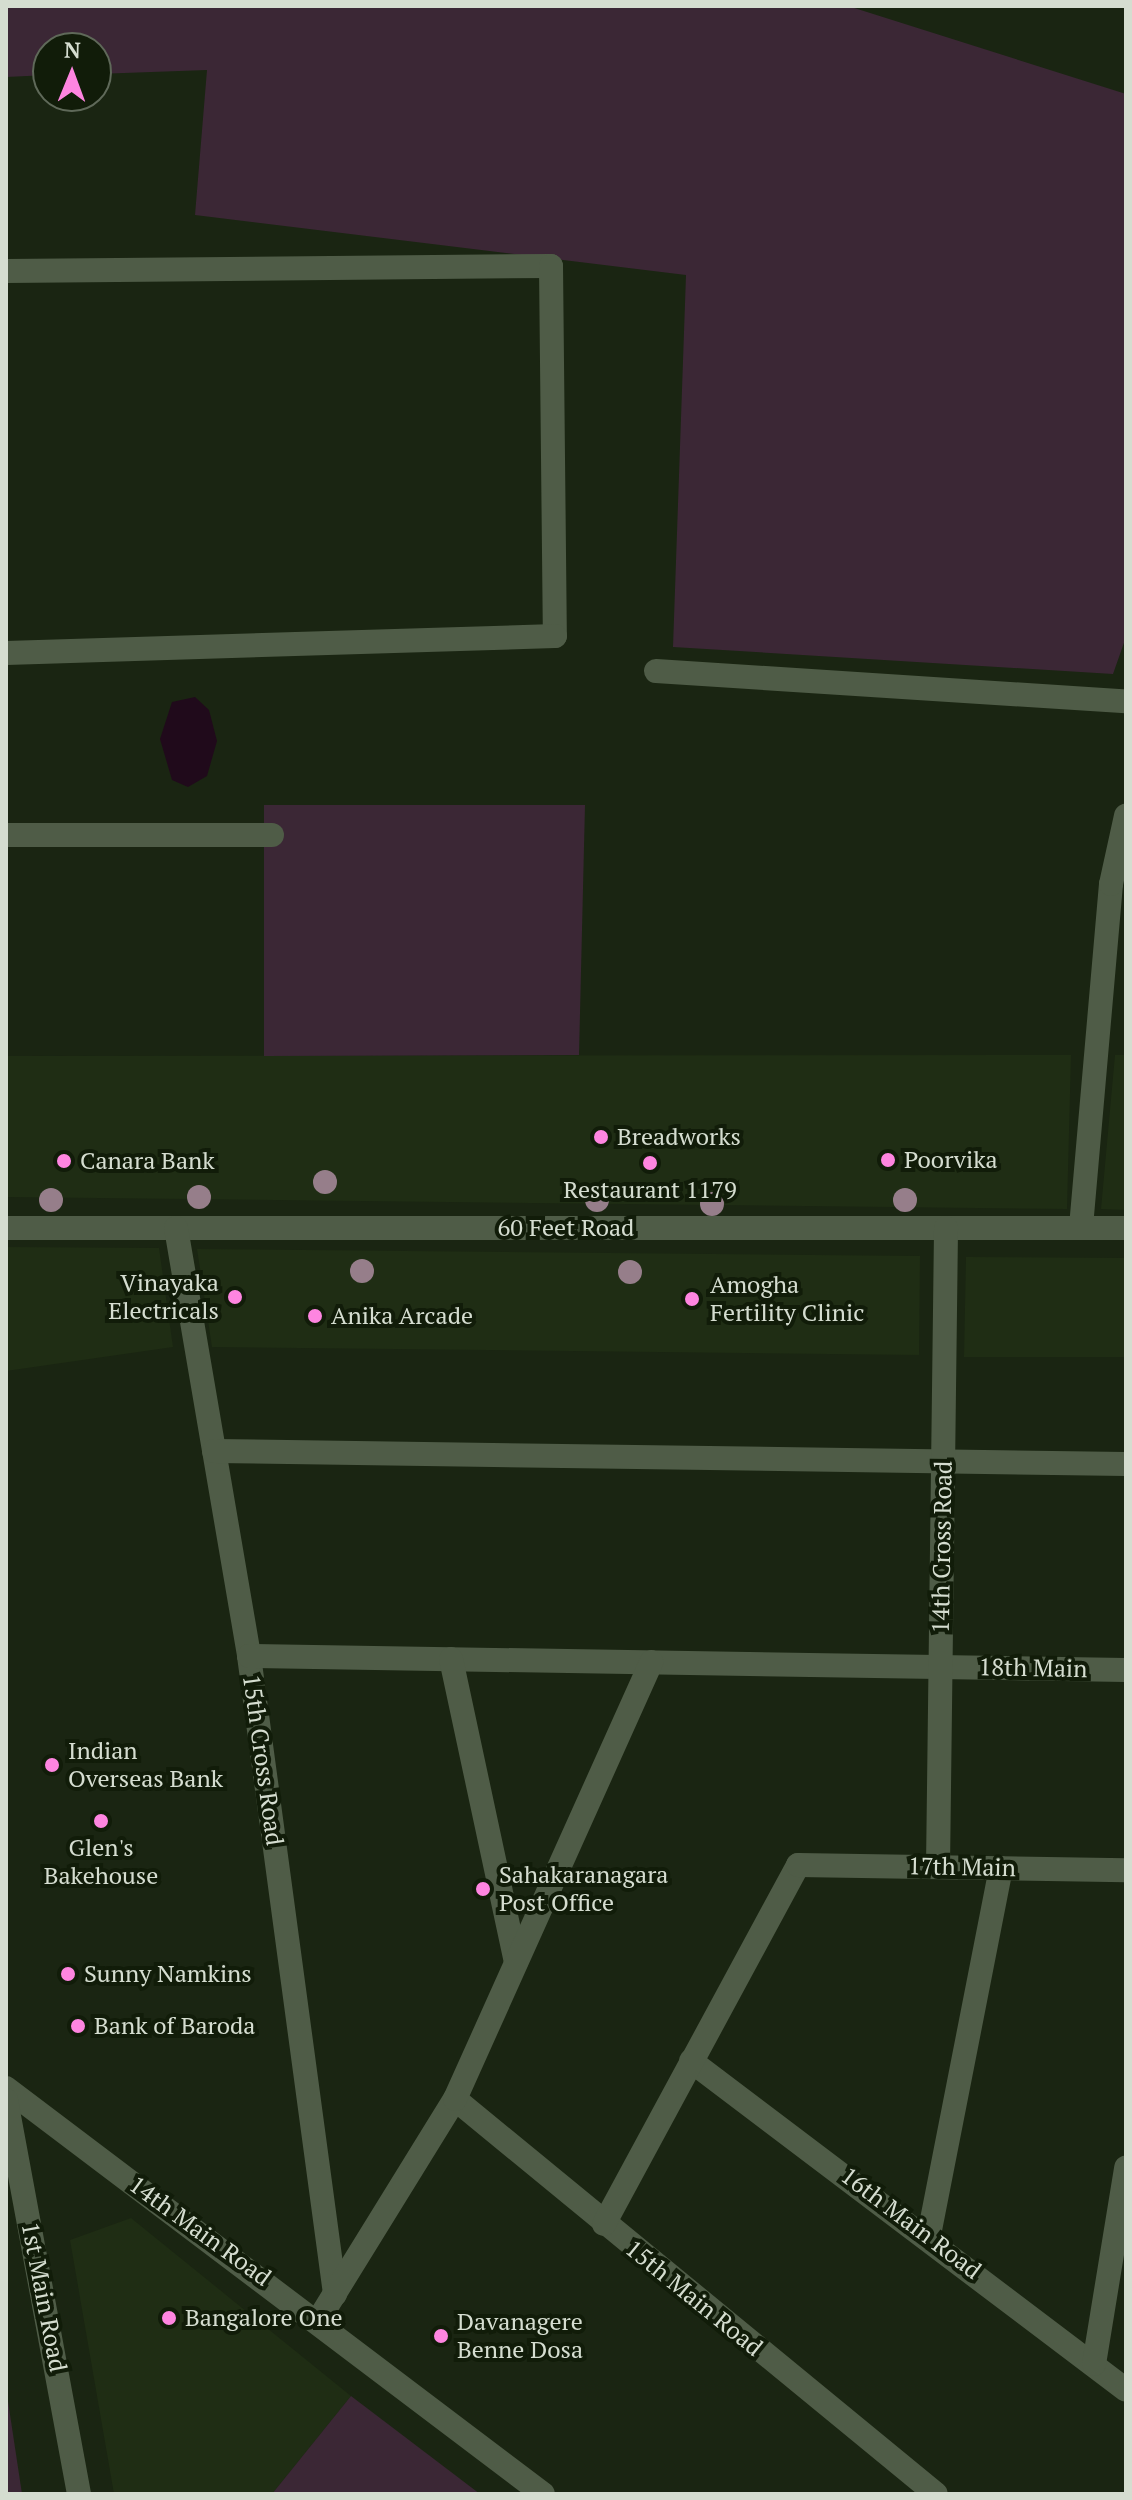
<!DOCTYPE html>
<html>
<head>
<meta charset="utf-8">
<style>
  body { margin:0 }
  #map { position:relative; width:1132px; height:2500px; overflow:hidden; background:#1a2512; font-family:"PT Serif",serif }
  div>[style] { position:absolute }
  [style*='--x'] { left:calc(var(--x)*1px); top:calc(var(--y)*1px); width:calc(var(--w)*1px); rotate:calc(var(--a)*1deg) }
  .built>* { inset:0; background:#1f2d14 }
  .green>* { inset:0; background:#3b2735 }
  .water>* { inset:0; background:#200a1b }
  .minor>* { height:24px; margin:-12px; padding:0 12px; transform-origin:12px; border-radius:12px; background:#4f5c47 }
  .trees>* { width:24px; height:24px; margin:-12px; border-radius:50%; background:#967e8a }
  .dots>* { width:22px; height:22px; translate:-50% -50%; box-sizing:border-box; border:4px solid #111c09; border-radius:50% }
  span { translate:-50% -50%; white-space:nowrap; text-align:center; line-height:1.15; -webkit-text-stroke:8px #111c09; paint-order:stroke }
  .poi-label { font-size:24px; color:#d5ddd0 }
  .left { translate:0 -50%; text-align:left }
  .right { translate:-100% -50%; text-align:right }
  .street-label { font-size:24px; color:#d5ddd0 }
  .frame { position:absolute; inset:0; border:8px solid #d5ddd0; pointer-events:none }
  .north { position:absolute; left:32px; top:32px; width:80px; height:80px; box-sizing:border-box; background:#111c09; border:2px solid #5f6959; border-radius:50%; rotate:1deg; font-size:22px; font-weight:700; line-height:32px; text-align:center; color:#d5ddd0 }
  .north::after { content:''; display:block; margin:auto; width:28px; height:36px; background:#fe85e0; clip-path:polygon(50% 0,100% 100%,50% 72%,0 100%) }
</style>
</head>
<body>
<div id="map">
  <div class="built">
    <i style="clip-path:polygon(1071px 1055px,1067px 1209px,6px 1197px,6px 1056px)"></i>
    <i style="clip-path:polygon(1115px 1055px,1126px 1055px,1126px 1210px,1101px 1209px)"></i>
    <i style="clip-path:polygon(6px 1247px,159px 1248px,173px 1347px,6px 1371px)"></i>
    <i style="clip-path:polygon(197px 1249px,920px 1256px,919px 1355px,212px 1347px)"></i>
    <i style="clip-path:polygon(966px 1257px,1126px 1258px,1126px 1357px,964px 1357px)"></i>
    <i style="clip-path:polygon(131px 2218px,351px 2396px,272px 2494px,114px 2494px,70px 2240px)"></i>
  </div>
  <div class="green">
    <i style="clip-path:polygon(6px 6px,848px 6px,1126px 94px,1126px 637px,1113px 674px,673px 647px,686px 275px,195px 215px,207px 70px,96px 74px,96px 48px,48px 48px,48px 75px,6px 77px)"></i>
    <i style="clip-path:polygon(264px 805px,585px 805px,579px 1055px,264px 1056px)"></i>
    <i style="clip-path:polygon(6px 2388px,22px 2494px,6px 2494px)"></i>
    <i style="clip-path:polygon(351px 2396px,480px 2494px,272px 2494px)"></i>
  </div>
  <div class="water">
    <i style="clip-path:polygon(195px 697px,209px 710px,217px 741px,207px 776px,188px 787px,172px 780px,160px 739px,172px 702px)"></i>
  </div>
  <div class="minor">
    <i style="--x:6;--y:271;--w:545;--a:-0.53"></i>
    <i style="--x:551;--y:266;--w:370;--a:89.4"></i>
    <i style="--x:555;--y:636;--w:549;--a:178.23"></i>
    <i style="--x:656;--y:671;--w:471;--a:3.7"></i>
    <i style="--x:6;--y:835;--w:266;--a:0"></i>
    <i style="--x:1081;--y:1227;--w:344;--a:-85"></i>
    <i style="--x:1111;--y:884;--w:70;--a:-77.6"></i>
    <i style="--x:6;--y:1228;--w:1120;--a:0"></i>
    <i style="--x:176;--y:1228;--w:434;--a:80.3"></i>
    <i style="--x:249;--y:1656;--w:644;--a:82.32"></i>
    <i style="--x:214;--y:1451;--w:912;--a:0.82"></i>
    <i style="--x:249;--y:1656;--w:877;--a:0.91"></i>
    <i style="--x:451;--y:1659;--w:310;--a:77.9"></i>
    <i style="--x:938;--y:1867;--w:639;--a:-89.28"></i>
    <i style="--x:691;--y:2061;--w:545;--a:37.1"></i>
    <i style="--x:6;--y:2088;--w:673;--a:37.09"></i>
    <i style="--x:455;--y:2099;--w:622;--a:39.39"></i>
    <i style="--x:6;--y:2100;--w:401;--a:79.5"></i>
    <i style="--x:604;--y:2224;--w:408;--a:-61.6"></i>
    <i style="--x:798;--y:1865;--w:328;--a:0.9"></i>
    <i style="--x:929;--y:2235;--w:374;--a:-78.9"></i>
    <i style="--x:319;--y:2319;--w:259;--a:-58.3"></i>
    <i style="--x:455;--y:2099;--w:479;--a:-65.8"></i>
    <i style="--x:1094;--y:2364;--w:199;--a:-80.7"></i>
  </div>
  <div class="trees">
    <i style="left:325px;top:1182px"></i>
    <i style="left:199px;top:1197px"></i>
    <i style="left:51px;top:1200px"></i>
    <i style="left:597px;top:1200px"></i>
    <i style="left:905px;top:1200px"></i>
    <i style="left:712px;top:1204px"></i>
    <i style="left:362px;top:1271px"></i>
    <i style="left:630px;top:1272px"></i>
  </div>
  <div class="dots">
    <i style="left:601px;top:1137px;background:#fe85e0"></i>
    <i style="left:888px;top:1160px;background:#fe85e0"></i>
    <i style="left:64px;top:1161px;background:#fe85e0"></i>
    <i style="left:650px;top:1163px;background:#fe85e0"></i>
    <i style="left:235px;top:1297px;background:#fe85e0"></i>
    <i style="left:692px;top:1299px;background:#fe85e0"></i>
    <i style="left:315px;top:1316px;background:#fe85e0"></i>
    <i style="left:52px;top:1765px;background:#fe85e0"></i>
    <i style="left:101px;top:1821px;background:#fe85e0"></i>
    <i style="left:483px;top:1889px;background:#fe85e0"></i>
    <i style="left:68px;top:1974px;background:#fe85e0"></i>
    <i style="left:78px;top:2026px;background:#fe85e0"></i>
    <i style="left:169px;top:2318px;background:#fe85e0"></i>
    <i style="left:441px;top:2336px;background:#fe85e0"></i>
  </div>
  <div class="poi-label">
    <span class="left" style="left:617px;top:1137px">Breadworks</span>
    <span class="left" style="left:904px;top:1160px">Poorvika</span>
    <span class="left" style="left:80px;top:1161px">Canara Bank</span>
    <span style="left:650px;top:1190px">Restaurant 1179</span>
    <span class="right" style="left:219px;top:1297px">Vinayaka<br>Electricals</span>
    <span class="left" style="left:710px;top:1299px">Amogha<br>Fertility Clinic</span>
    <span class="left" style="left:331px;top:1316px">Anika Arcade</span>
    <span class="left" style="left:68px;top:1765px">Indian<br>Overseas Bank</span>
    <span style="left:101px;top:1862px">Glen's<br>Bakehouse</span>
    <span class="left" style="left:499px;top:1889px">Sahakaranagara<br>Post Office</span>
    <span class="left" style="left:84px;top:1974px">Sunny Namkins</span>
    <span class="left" style="left:94px;top:2026px">Bank of Baroda</span>
    <span class="left" style="left:185px;top:2318px">Bangalore One</span>
    <span class="left" style="left:457px;top:2336px">Davanagere<br>Benne Dosa</span>
  </div>
  <div class="street-label">
    <span style="left:566px;top:1228px">60 Feet Road</span>
    <span style="left:942px;top:1547px;rotate:-89deg">14th Cross Road</span>
    <span style="left:1033px;top:1668px;rotate:1deg">18th Main</span>
    <span style="left:263px;top:1760px;rotate:82deg">15th Cross Road</span>
    <span style="left:962px;top:1867px;rotate:1deg">17th Main</span>
    <span style="left:911px;top:2223px;rotate:37deg">16th Main Road</span>
    <span style="left:200px;top:2231px;rotate:36deg">14th Main Road</span>
    <span style="left:44px;top:2297px;rotate:79deg">1st Main Road</span>
    <span style="left:694px;top:2298px;rotate:39deg">15th Main Road</span>
  </div>
  <div class="frame"></div>
  <div class="north">N</div>
</div>
</body>
</html>
